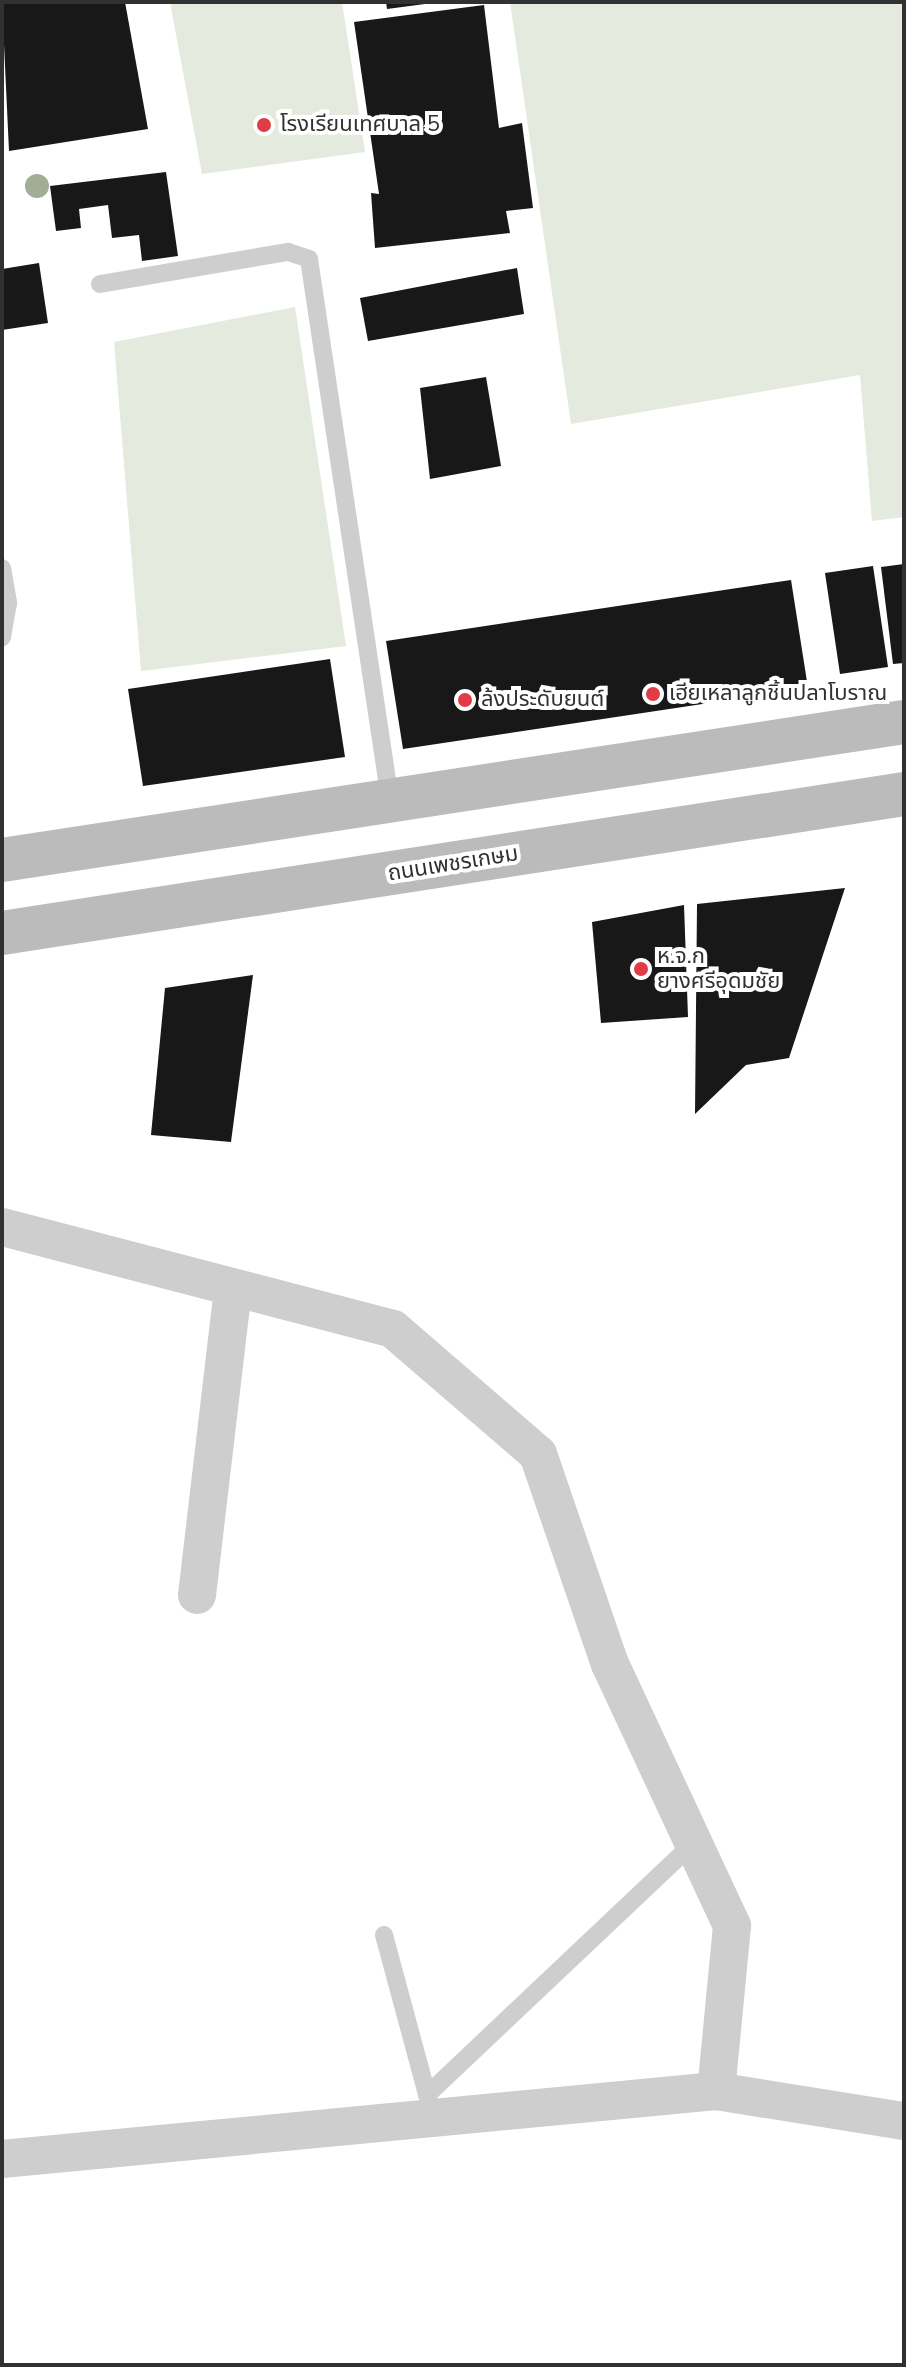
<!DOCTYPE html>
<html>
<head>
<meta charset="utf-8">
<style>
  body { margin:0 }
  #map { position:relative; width:906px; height:2367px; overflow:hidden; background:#fff; font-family:"Nunito Sans","Noto Sans Thai",sans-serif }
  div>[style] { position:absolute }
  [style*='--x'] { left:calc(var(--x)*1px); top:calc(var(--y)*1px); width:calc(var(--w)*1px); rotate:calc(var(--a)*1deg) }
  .green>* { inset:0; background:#e4eadd }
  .building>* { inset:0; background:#181818 }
  .service>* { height:18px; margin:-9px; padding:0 9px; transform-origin:9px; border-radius:9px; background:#cecece }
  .minor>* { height:38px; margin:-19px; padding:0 19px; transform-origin:19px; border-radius:19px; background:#cecece }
  .secondary>* { height:44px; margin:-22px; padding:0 22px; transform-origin:22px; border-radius:22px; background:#bbb }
  .trees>* { width:24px; height:24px; margin:-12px; border-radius:50%; background:#a1ae95 }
  .dots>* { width:22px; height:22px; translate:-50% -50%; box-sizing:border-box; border:4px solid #fff; border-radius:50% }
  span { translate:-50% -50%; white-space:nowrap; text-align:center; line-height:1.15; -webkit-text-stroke:8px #fff; paint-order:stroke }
  .poi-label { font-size:22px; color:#313131 }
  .left { translate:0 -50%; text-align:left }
  .street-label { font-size:22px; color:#313131 }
  .frame { position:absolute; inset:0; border:4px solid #313131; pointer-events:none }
</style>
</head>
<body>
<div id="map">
  <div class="green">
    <i style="clip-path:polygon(170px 2px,342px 2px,365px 152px,202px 174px)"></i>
    <i style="clip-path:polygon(510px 2px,904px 2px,904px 517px,872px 521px,860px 375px,571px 424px)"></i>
    <i style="clip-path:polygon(295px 307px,346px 646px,141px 671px,114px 342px)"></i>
  </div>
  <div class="building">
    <i style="clip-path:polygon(2px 2px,125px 2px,148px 129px,9px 151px)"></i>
    <i style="clip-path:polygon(386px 2px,425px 2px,425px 4px,387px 9px)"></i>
    <i style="clip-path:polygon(484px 5px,499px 128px,522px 123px,533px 208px,506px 211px,510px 233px,375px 248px,371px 193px,379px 194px,354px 22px)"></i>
    <i style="clip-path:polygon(166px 172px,178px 256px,142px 261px,139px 235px,112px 238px,108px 205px,79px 209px,81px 228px,56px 231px,50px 186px)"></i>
    <i style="clip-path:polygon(39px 263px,48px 323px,2px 330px,2px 269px)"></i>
    <i style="clip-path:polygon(517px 268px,524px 314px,368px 341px,360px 298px)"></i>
    <i style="clip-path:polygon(486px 377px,501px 466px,430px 479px,420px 388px)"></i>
    <i style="clip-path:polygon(904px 564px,904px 663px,893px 664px,881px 567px)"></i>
    <i style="clip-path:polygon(873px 566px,888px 667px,840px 674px,825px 573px)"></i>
    <i style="clip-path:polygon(791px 580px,808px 688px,403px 749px,386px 641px)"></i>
    <i style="clip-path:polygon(330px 659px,345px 757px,143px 786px,128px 689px)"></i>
    <i style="clip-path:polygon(845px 888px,789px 1058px,746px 1065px,695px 1114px,697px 904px)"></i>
    <i style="clip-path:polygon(684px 905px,688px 1017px,601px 1023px,592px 922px)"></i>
    <i style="clip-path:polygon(253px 975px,231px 1142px,151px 1135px,165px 988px)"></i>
  </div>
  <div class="service">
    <i style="--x:100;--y:284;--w:191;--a:-9.7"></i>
    <i style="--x:288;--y:252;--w:22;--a:18"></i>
    <i style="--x:309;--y:259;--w:547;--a:81.48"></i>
    <i style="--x:2;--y:568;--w:36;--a:80"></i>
    <i style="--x:8;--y:603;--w:35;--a:100"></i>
    <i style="--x:384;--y:1935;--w:176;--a:74.9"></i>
    <i style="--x:427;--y:2095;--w:369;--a:-43.4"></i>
  </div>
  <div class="minor">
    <i style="--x:2;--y:1227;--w:404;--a:14.6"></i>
    <i style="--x:393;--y:1329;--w:191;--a:40.8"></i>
    <i style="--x:538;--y:1454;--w:222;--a:71.1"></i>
    <i style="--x:610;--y:1664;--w:289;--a:65"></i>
    <i style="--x:732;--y:1926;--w:166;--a:95.5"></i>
    <i style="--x:197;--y:1595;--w:307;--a:-83.3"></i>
    <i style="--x:2;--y:2159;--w:717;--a:-5.44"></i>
    <i style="--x:716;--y:2091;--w:190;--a:9.1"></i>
  </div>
  <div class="secondary">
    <i style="--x:2;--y:860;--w:912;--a:-8.7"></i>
    <i style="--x:2;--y:933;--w:913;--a:-8.76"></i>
  </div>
  <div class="trees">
    <i style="left:37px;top:186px"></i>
  </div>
  <div class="dots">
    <i style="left:264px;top:125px;background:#df3c47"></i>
    <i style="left:653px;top:694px;background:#df3c47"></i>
    <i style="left:465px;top:700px;background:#df3c47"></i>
    <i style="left:641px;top:969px;background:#df3c47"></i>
  </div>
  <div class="poi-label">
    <span class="left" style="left:280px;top:125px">โรงเรียนเทศบาล 5</span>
    <span class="left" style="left:669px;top:694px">เฮียเหลาลูกชิ้นปลาโบราณ</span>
    <span class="left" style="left:481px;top:700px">ล้งประดับยนต์</span>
    <span class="left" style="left:657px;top:969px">ห.จ.ก<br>ยางศรีอุดมชัย</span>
  </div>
  <div class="street-label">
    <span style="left:453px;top:864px;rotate:-9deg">ถนนเพชรเกษม</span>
  </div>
  <div class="frame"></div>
</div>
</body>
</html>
